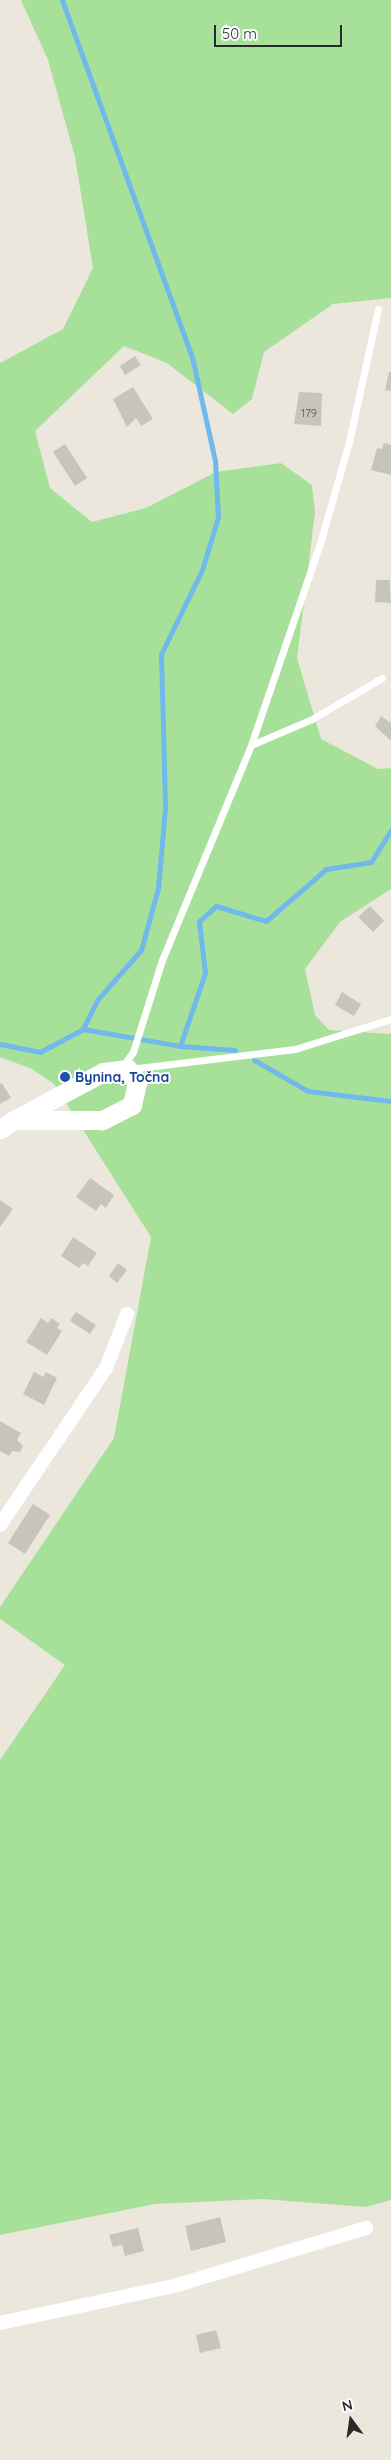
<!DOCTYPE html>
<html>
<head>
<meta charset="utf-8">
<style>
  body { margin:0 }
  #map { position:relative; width:391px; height:2460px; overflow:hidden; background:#ebe7dc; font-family:Quicksand,sans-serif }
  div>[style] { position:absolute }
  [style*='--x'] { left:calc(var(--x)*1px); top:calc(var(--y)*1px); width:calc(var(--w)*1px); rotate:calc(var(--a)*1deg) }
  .green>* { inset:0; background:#a7e199 }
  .stream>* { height:5px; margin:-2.5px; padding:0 2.5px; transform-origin:2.5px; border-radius:2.5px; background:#71b8eb }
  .building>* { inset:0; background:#c7c5ba }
  .lane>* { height:7px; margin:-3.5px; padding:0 3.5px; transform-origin:3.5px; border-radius:3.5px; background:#fff }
  .street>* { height:14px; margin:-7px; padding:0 7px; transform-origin:7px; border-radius:7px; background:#fff }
  .secondary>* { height:19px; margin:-9.5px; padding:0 9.5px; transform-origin:9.5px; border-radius:9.5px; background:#fff }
  .dots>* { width:14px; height:14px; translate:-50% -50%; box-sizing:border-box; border:2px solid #fff; border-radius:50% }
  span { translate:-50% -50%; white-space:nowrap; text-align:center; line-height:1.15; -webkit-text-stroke:4px #fff; paint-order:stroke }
  .number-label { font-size:11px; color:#51514e }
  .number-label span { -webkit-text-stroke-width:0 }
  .transit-label { font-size:14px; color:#164399; font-weight:700 }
  .left { translate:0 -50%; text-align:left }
  .north { position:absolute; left:326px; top:2395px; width:50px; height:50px; -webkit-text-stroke:4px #fff; paint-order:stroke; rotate:346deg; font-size:14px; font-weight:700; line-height:20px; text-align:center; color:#2a2a2a }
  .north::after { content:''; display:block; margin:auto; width:18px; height:22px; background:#2a2a2a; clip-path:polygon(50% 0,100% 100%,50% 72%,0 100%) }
  .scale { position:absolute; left:214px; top:25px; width:128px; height:22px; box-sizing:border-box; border:2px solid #2a2a2a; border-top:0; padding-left:6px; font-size:15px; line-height:18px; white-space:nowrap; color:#2a2a2a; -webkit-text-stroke:4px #fff; paint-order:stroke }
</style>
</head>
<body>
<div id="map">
  <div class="green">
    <i style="clip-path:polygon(21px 0,391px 0,391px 298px,333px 304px,264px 352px,252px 399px,233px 414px,167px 363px,124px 346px,35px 431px,50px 488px,92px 522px,146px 508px,216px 472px,281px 463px,312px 485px,315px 512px,297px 658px,321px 739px,378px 769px,391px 768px,391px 889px,340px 922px,305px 969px,315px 1015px,329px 1030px,391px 1034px,391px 2200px,366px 2207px,263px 2199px,155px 2204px,0 2235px,0 1760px,65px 1665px,0 1619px,0 1607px,114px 1438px,151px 1237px,54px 1084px,32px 1069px,0 1057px,0 363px,63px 329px,93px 268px,75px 157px,48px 60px)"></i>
  </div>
  <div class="stream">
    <i style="--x:62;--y:0;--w:380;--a:70"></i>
    <i style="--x:192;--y:357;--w:107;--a:77.5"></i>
    <i style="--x:215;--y:461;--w:56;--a:86.9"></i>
    <i style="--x:218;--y:517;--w:55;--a:106.8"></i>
    <i style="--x:202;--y:570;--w:93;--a:116"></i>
    <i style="--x:161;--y:654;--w:154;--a:88.5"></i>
    <i style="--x:165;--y:808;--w:80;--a:95"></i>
    <i style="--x:158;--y:888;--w:64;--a:105.3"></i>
    <i style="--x:141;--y:950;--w:65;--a:131.3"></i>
    <i style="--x:98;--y:999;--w:34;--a:117"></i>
    <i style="--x:0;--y:1044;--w:41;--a:11.3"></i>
    <i style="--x:40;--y:1052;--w:49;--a:-28.1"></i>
    <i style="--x:83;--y:1029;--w:98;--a:9.9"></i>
    <i style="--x:180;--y:1046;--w:77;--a:-71.1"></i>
    <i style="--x:205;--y:973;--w:52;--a:-96.6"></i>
    <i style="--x:199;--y:921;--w:23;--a:-41"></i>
    <i style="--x:216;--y:906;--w:52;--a:16.7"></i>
    <i style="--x:266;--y:921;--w:79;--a:-40.9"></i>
    <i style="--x:326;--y:869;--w:46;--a:-8.8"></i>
    <i style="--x:371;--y:862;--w:38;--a:-58"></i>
    <i style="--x:180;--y:1046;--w:55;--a:4.2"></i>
    <i style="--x:254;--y:1060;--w:62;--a:29.9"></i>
    <i style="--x:308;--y:1091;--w:84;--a:6.9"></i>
  </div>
  <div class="building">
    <i style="clip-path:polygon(135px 356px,141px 365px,125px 375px,120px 366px)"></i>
    <i style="clip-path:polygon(389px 372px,391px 372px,391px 391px,385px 390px)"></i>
    <i style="clip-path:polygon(133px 387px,153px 419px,141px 426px,136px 418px,127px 427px,113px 399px)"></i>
    <i style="clip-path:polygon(299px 392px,322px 393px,321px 426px,294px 424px)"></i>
    <i style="clip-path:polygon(384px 443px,391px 445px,391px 475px,371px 470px,377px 448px,382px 449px)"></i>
    <i style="clip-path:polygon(65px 444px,87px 478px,75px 486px,53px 452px)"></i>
    <i style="clip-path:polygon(389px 574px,391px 603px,375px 602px,376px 580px,389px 580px)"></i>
    <i style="clip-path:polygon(381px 716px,391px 723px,391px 741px,375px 726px)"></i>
    <i style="clip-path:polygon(370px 906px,384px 921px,373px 932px,358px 917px)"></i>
    <i style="clip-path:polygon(342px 992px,361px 1004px,354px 1016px,335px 1005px)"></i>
    <i style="clip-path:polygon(2px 1083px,11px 1098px,0 1104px,0 1084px)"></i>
    <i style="clip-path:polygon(90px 1178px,114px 1195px,106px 1208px,101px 1204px,96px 1211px,76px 1197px)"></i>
    <i style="clip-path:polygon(0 1200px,13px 1209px,0 1227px)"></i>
    <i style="clip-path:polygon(73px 1237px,97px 1253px,88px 1266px,83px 1263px,79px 1268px,61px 1256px)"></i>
    <i style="clip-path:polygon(118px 1263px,127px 1270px,117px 1283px,109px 1276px)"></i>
    <i style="clip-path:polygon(76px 1312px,96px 1325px,90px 1334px,70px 1321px)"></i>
    <i style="clip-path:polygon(41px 1318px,48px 1323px,51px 1318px,60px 1324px,57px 1328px,62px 1331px,47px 1355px,26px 1342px)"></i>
    <i style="clip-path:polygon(34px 1372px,43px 1377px,46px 1372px,57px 1378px,44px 1405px,23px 1394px)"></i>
    <i style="clip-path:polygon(0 1421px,21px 1433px,17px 1440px,23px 1446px,20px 1452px,12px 1451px,9px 1456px,0 1451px)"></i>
    <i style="clip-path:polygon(33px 1504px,50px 1515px,25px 1554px,8px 1543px)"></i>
    <i style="clip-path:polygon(220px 2217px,226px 2242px,191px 2251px,185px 2226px)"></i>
    <i style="clip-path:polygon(138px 2228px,144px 2251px,125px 2256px,122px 2245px,113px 2247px,109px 2235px)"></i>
    <i style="clip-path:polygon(216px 2330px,221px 2348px,200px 2353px,196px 2335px)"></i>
  </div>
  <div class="lane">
    <i style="--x:251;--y:745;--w:66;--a:-23.1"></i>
    <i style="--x:312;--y:719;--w:81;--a:-30.4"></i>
    <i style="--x:122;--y:1067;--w:19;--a:-54"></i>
    <i style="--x:133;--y:1052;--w:96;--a:-72.5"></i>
    <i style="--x:162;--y:960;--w:233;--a:-67.5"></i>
    <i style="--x:251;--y:745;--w:217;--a:-71.1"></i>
    <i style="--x:321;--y:540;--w:102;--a:-74.1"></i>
    <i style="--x:349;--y:442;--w:136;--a:-77.7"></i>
    <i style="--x:130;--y:1069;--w:166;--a:-6.9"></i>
    <i style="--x:295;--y:1049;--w:101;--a:-17.4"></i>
  </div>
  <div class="street">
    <i style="--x:0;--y:1525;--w:189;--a:-56"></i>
    <i style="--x:106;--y:1368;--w:58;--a:-68.7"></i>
    <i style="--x:0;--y:2323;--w:178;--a:-12"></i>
    <i style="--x:174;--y:2286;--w:201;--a:-16.8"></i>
  </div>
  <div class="secondary">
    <i style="--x:0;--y:1129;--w:17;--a:-33"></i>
    <i style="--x:14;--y:1120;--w:101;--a:-28.3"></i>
    <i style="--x:103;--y:1072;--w:25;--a:-7"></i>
    <i style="--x:128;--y:1069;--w:17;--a:57"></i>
    <i style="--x:137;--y:1083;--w:23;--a:103"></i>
    <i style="--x:132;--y:1105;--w:34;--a:153"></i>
    <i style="--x:102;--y:1120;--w:88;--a:180"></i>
  </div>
  <div class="dots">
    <i style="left:65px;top:1077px;background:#1a4fb4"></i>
  </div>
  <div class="number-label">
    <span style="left:309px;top:413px">179</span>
  </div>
  <div class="transit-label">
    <span class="left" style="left:75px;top:1077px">Bynina, Točna</span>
  </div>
  <div class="north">N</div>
  <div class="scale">50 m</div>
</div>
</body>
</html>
